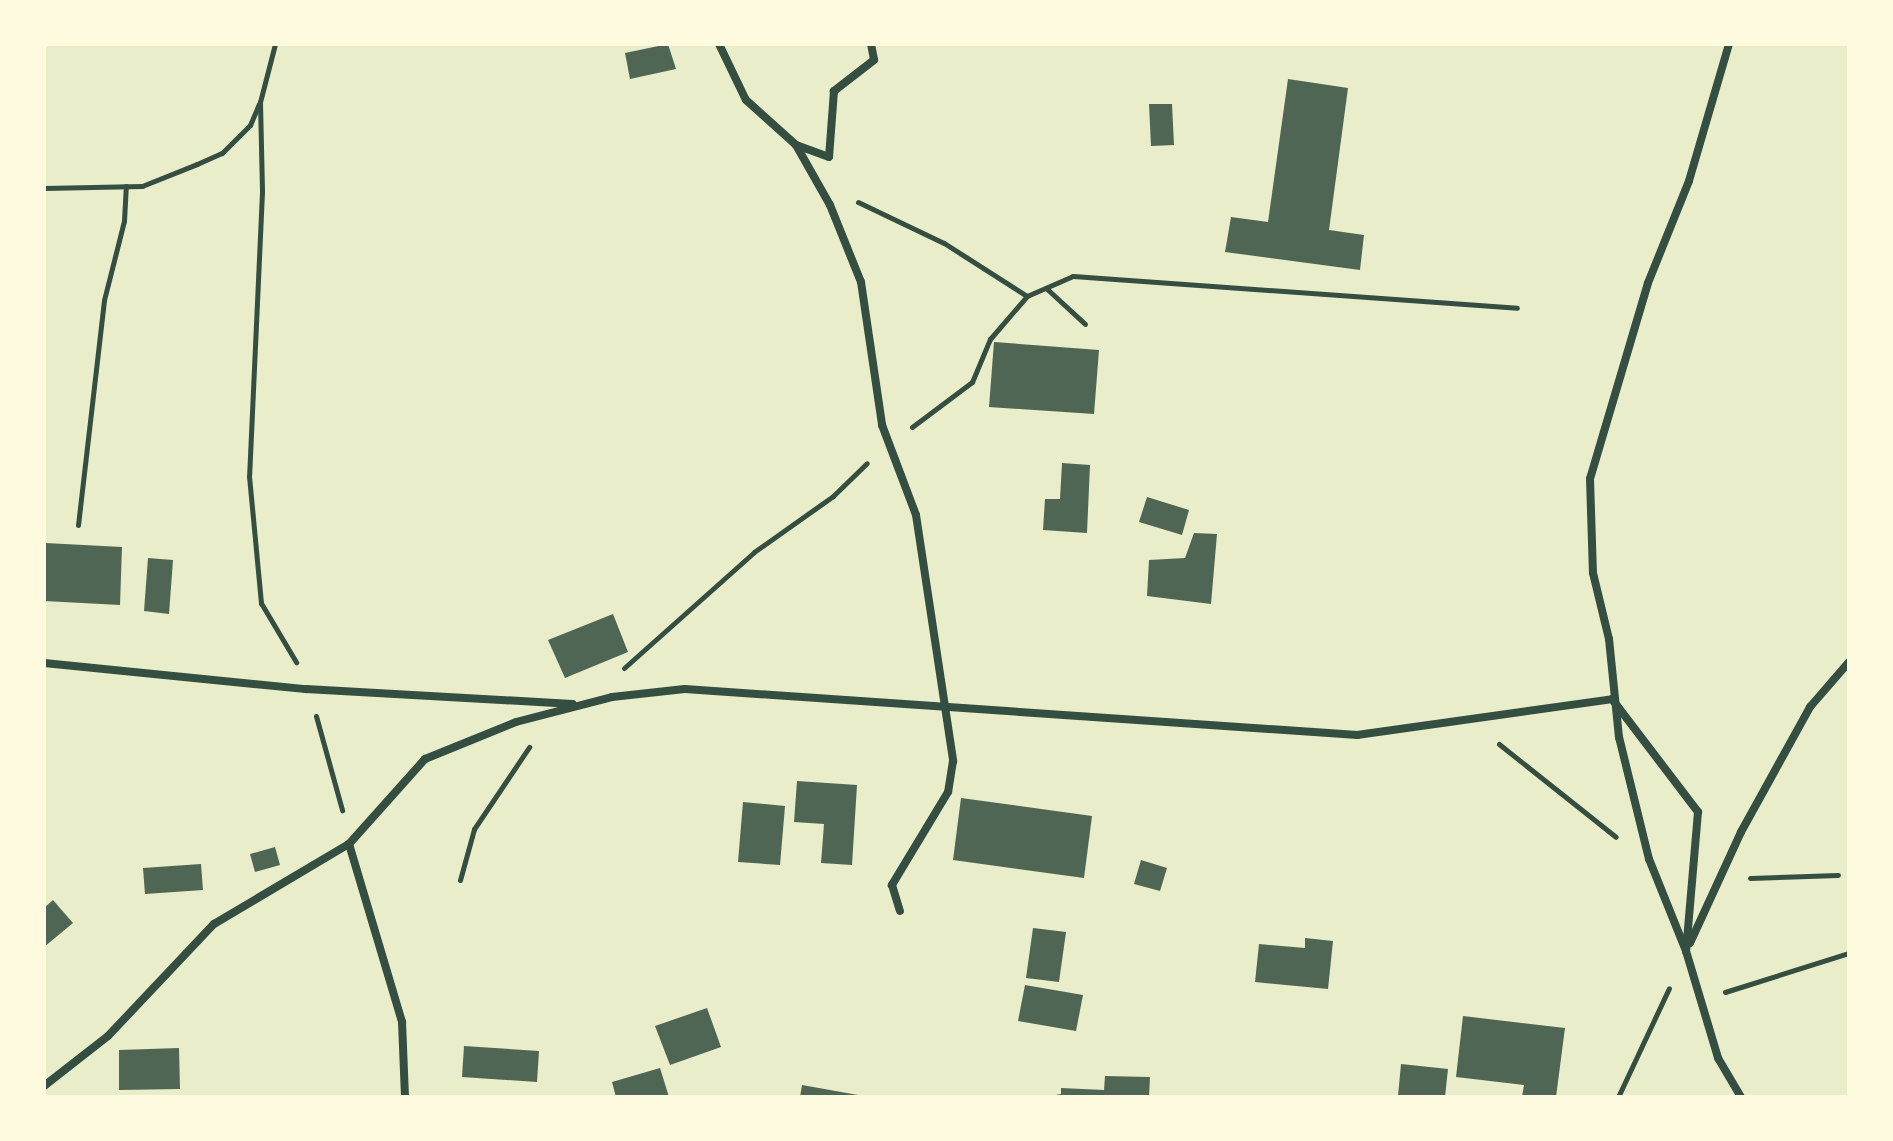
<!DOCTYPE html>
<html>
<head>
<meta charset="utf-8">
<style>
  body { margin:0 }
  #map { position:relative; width:1893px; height:1141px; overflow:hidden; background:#e9edc9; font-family:Poppins,sans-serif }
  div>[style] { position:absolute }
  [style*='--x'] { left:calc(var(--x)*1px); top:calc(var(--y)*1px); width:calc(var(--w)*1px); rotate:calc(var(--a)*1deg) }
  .building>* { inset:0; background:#4f6655 }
  .path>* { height:5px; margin:-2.5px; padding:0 2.5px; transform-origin:2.5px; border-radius:2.5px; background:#344e41 }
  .minor>* { height:8px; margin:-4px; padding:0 4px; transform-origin:4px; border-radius:4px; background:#344e41 }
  span { translate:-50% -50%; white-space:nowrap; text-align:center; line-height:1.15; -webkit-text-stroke:6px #fefae0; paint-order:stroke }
  .frame { position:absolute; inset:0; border:46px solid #fefae0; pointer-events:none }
</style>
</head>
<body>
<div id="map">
  <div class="building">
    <i style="clip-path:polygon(668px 44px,676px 69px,630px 79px,625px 53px)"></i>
    <i style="clip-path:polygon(1288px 79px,1348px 88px,1329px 230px,1364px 235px,1360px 270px,1225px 252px,1231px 217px,1268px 222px)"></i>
    <i style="clip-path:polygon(1149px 104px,1172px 104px,1174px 145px,1151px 146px)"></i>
    <i style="clip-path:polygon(994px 342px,1099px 350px,1094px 414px,989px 407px)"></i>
    <i style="clip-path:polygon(1062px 463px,1090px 465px,1087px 533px,1043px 530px,1045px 499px,1060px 499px)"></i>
    <i style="clip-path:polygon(1147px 497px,1189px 510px,1182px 535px,1139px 522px)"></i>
    <i style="clip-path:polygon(1194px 533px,1217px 534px,1211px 604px,1147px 596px,1149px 560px,1185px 558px)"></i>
    <i style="clip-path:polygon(45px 543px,122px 547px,120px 605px,44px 601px)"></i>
    <i style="clip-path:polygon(148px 558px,173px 560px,169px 614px,144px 611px)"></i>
    <i style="clip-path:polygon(613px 614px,628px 652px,565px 678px,548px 640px)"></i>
    <i style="clip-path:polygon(797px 781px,857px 785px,852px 865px,821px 863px,824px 824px,794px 822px)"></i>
    <i style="clip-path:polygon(961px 798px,1092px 816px,1084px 878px,953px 860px)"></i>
    <i style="clip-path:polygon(743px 802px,785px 806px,780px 865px,738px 862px)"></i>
    <i style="clip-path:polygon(275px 847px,280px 865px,255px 872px,250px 854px)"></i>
    <i style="clip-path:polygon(1141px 860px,1167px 868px,1160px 891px,1134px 884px)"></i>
    <i style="clip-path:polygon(201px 864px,203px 890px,145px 894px,143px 868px)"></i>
    <i style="clip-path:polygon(53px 900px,73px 923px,44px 947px,44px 908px)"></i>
    <i style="clip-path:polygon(1033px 928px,1066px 932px,1059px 982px,1026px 978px)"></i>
    <i style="clip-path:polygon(1305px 938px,1333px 941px,1328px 989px,1255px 982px,1259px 944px,1305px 948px)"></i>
    <i style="clip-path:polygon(1025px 985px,1083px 995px,1076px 1031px,1018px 1021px)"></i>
    <i style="clip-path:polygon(707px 1008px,721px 1047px,670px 1065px,655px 1026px)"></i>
    <i style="clip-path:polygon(1463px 1016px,1565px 1028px,1556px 1097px,1522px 1097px,1524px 1085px,1456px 1077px)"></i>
    <i style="clip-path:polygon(464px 1046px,539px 1051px,537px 1082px,462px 1077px)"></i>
    <i style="clip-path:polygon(179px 1048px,180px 1089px,119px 1090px,119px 1050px)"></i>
    <i style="clip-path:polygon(1401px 1064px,1448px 1069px,1445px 1097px,1398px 1096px)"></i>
    <i style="clip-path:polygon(660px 1068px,669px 1097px,616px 1097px,612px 1082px)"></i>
    <i style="clip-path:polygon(1105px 1076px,1150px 1077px,1149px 1097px,1044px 1097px,1061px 1094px,1061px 1088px,1104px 1090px)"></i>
    <i style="clip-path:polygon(802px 1085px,858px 1095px,858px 1097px,800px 1097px)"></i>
  </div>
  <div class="path">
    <i style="--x:275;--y:44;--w:60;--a:104.5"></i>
    <i style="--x:260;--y:102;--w:90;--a:88.7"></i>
    <i style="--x:262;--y:192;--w:284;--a:92.6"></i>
    <i style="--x:249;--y:476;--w:128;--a:84.6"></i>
    <i style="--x:261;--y:603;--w:69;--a:59.3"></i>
    <i style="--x:44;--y:188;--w:98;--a:-1.2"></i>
    <i style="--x:142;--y:186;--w:59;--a:-21.8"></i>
    <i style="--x:197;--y:164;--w:27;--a:-24"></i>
    <i style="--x:222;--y:153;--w:40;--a:-45"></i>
    <i style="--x:250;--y:125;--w:23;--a:-67"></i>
    <i style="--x:858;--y:202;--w:95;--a:25.5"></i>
    <i style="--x:944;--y:243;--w:98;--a:32.6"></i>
    <i style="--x:1046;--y:288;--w:53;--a:42.7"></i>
    <i style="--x:912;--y:427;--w:75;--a:-36.9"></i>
    <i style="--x:972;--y:382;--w:47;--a:-67.3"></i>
    <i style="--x:990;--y:339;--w:57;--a:-49.3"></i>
    <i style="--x:1027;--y:296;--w:50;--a:-23.5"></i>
    <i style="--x:1073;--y:276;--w:445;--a:4.1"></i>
    <i style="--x:78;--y:525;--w:226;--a:-83.4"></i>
    <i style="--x:104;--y:300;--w:81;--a:-75.8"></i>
    <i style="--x:124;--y:221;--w:35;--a:-87"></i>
    <i style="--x:624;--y:668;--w:174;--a:-41.7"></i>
    <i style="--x:754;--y:552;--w:97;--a:-35.3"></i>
    <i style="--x:833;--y:496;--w:47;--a:-44.1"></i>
    <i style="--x:316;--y:716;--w:98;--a:74.5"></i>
    <i style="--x:1499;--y:744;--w:149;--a:38.5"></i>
    <i style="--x:1750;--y:878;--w:88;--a:-2"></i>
    <i style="--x:460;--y:880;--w:53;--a:-74.6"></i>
    <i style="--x:474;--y:829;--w:99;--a:-56.1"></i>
    <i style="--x:1849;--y:909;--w:38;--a:90"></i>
    <i style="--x:1725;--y:992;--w:130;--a:-17.5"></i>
    <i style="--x:1618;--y:1097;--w:120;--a:-64.9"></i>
  </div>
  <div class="minor">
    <i style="--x:719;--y:44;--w:62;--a:64.3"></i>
    <i style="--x:746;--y:100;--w:67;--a:42"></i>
    <i style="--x:871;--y:44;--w:16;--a:79"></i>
    <i style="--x:874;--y:60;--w:51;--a:142.2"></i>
    <i style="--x:834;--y:91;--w:66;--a:94.3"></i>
    <i style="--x:829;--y:157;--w:35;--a:-160"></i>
    <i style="--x:796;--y:145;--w:69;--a:60.5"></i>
    <i style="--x:830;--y:205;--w:83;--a:68.1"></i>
    <i style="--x:861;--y:282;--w:145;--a:81.6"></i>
    <i style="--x:882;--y:425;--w:96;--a:69.3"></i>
    <i style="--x:916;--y:515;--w:249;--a:81.4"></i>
    <i style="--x:953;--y:761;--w:31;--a:99"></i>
    <i style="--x:948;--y:792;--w:109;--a:121.1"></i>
    <i style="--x:892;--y:885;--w:27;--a:73"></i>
    <i style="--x:1729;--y:44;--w:143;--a:106.3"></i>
    <i style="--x:1689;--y:181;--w:110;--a:111.9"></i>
    <i style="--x:1648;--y:283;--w:204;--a:106.5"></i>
    <i style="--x:1590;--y:479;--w:94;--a:88.2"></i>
    <i style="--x:1593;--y:573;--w:68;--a:76.4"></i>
    <i style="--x:1609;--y:639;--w:99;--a:84.2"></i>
    <i style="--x:1619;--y:737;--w:126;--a:76.2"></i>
    <i style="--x:1649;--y:859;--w:99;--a:68.1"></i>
    <i style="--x:1686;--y:951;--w:112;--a:73.3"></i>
    <i style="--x:1718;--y:1058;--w:45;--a:59.5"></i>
    <i style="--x:44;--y:663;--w:263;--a:5.7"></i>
    <i style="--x:306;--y:689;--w:267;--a:3.2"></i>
    <i style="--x:349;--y:844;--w:186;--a:73.4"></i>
    <i style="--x:402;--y:1022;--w:75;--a:87.7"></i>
    <i style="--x:1690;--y:943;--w:122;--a:-65.3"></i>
    <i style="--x:1741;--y:832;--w:143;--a:-61.1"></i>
    <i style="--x:1810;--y:707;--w:60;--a:-49.1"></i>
    <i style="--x:44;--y:1086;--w:81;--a:-38"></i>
    <i style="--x:108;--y:1036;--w:154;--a:-46.6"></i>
    <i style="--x:214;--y:924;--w:157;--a:-30.7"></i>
    <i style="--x:349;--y:844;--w:114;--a:-48.2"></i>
    <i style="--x:425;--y:759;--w:98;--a:-22.1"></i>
    <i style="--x:516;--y:722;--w:99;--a:-14.6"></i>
    <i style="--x:612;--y:697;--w:73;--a:-6.3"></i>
    <i style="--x:685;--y:689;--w:674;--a:3.92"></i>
    <i style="--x:1357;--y:735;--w:258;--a:-8"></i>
    <i style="--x:1612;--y:699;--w:142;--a:52.7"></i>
    <i style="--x:1698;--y:812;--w:140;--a:94.9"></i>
  </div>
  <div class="frame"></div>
</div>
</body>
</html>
